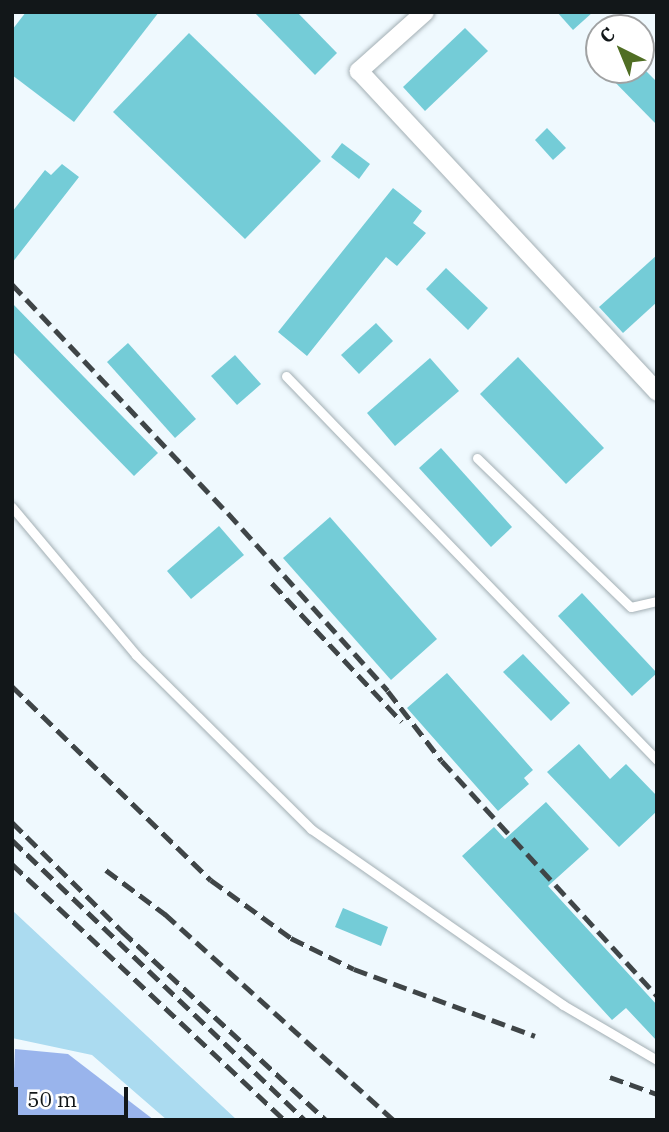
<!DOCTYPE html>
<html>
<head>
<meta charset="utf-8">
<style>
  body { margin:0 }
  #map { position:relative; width:669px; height:1132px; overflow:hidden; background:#eff9fe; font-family:"IBM Plex Serif",serif }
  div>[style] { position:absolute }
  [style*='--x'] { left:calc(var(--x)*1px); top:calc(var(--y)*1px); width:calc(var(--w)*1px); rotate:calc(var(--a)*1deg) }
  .green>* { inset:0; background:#abdbf0 }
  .water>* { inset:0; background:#99b4ec }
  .building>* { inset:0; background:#74ccd7 }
  .roads { filter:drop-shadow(0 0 2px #a3afb4) drop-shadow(0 0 2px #a3afb4) }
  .lane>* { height:9px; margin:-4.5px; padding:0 4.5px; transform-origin:4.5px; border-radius:4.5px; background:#fff }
  .street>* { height:18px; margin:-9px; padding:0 9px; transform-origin:9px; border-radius:9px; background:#fff }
  .rail>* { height:4.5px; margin-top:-2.25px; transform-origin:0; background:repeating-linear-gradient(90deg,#3f4547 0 14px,transparent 0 21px) }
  span { translate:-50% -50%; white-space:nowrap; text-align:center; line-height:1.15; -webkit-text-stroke:5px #fff; paint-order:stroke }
  .frame { position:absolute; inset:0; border:14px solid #121719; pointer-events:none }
  .north { position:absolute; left:585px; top:14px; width:70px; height:70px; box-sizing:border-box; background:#fff; border:2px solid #a0a2a3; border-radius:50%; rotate:317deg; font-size:19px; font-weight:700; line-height:28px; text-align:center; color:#121719 }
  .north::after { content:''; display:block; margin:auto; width:24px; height:32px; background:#506e24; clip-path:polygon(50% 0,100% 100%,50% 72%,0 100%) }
  .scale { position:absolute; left:14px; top:1087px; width:114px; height:32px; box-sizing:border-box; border:4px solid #121719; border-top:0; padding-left:9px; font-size:21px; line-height:24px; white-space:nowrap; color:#121719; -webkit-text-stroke:5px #fff; paint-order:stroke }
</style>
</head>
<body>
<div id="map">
  <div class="green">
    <i style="clip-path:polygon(12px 910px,237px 1120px,167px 1120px,92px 1055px,12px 1038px)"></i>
  </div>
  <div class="water">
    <i style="clip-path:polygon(15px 1049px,68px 1054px,154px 1120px,12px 1120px)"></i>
  </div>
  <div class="building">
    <i style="clip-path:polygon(26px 12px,159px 12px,74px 122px,12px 75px,12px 30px)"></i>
    <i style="clip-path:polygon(254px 12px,297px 12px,337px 53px,315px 75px)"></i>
    <i style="clip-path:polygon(557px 12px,593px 12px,573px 30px)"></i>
    <i style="clip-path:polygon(465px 28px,488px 51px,425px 111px,403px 87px)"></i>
    <i style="clip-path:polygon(189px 33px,321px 161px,245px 239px,113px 112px)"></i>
    <i style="clip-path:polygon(603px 70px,645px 70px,657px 82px,657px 125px)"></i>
    <i style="clip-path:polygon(547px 128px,566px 148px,553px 160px,535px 140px)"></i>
    <i style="clip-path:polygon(342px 143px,370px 164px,359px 179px,331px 157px)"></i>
    <i style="clip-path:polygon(62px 164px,79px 177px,12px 263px,12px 212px,45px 170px,51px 175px)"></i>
    <i style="clip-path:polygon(393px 188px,422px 211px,413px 223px,426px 233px,397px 266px,386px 257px,307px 356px,278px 332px)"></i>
    <i style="clip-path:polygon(657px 255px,657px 302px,623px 333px,599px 307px)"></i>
    <i style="clip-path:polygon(446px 268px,488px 308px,468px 330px,426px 289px)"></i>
    <i style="clip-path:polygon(12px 303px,158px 453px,134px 476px,12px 351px)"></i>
    <i style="clip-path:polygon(376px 323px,393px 341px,359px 374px,341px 355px)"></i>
    <i style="clip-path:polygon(128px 343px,196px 419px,175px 438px,107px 362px)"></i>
    <i style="clip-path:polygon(235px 355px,261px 384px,237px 405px,211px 376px)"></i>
    <i style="clip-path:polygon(518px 357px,604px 448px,566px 484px,480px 394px)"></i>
    <i style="clip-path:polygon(430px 358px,459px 391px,395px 446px,367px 413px)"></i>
    <i style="clip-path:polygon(441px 448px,512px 527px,491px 547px,419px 468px)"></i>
    <i style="clip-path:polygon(330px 517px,437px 639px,391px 680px,283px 558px)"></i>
    <i style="clip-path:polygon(219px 526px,244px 555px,191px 599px,167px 571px)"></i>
    <i style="clip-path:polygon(582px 593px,657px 673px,632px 696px,558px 616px)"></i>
    <i style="clip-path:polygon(523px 654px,570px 703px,551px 721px,503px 672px)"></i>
    <i style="clip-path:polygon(447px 673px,533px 770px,524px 778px,529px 784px,498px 811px,407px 708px)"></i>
    <i style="clip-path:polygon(579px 744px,610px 779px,626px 764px,657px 796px,657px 811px,619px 847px,547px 772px)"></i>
    <i style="clip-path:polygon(546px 802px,589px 849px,548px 886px,657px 1005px,657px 1041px,626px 1008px,612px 1020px,462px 856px,494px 827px,505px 839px)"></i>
    <i style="clip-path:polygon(343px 908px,388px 927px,381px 946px,335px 927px)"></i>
  </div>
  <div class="roads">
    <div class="lane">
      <i style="--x:286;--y:376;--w:534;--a:45.99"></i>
      <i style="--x:477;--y:458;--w:214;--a:44.1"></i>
      <i style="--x:631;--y:607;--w:27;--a:-13"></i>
      <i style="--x:12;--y:507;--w:193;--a:50"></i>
      <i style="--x:136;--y:655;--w:247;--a:44.8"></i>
      <i style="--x:311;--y:829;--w:307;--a:34.9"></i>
      <i style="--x:563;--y:1005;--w:109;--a:30.3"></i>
    </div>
    <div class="street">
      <i style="--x:425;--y:12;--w:89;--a:138.2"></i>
      <i style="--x:359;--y:71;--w:438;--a:47.1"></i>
    </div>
  </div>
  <div class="rail">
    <i style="--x:12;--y:284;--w:315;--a:46.7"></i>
    <i style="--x:228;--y:513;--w:239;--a:48"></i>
    <i style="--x:388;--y:691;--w:88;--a:52.4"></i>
    <i style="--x:442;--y:761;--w:319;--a:47.5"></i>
    <i style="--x:272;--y:583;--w:190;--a:46.9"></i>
    <i style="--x:12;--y:686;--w:278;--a:44.3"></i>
    <i style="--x:211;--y:880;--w:99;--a:35.9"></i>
    <i style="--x:291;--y:938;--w:70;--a:26.2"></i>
    <i style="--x:354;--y:969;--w:193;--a:20.3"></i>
    <i style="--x:12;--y:822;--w:155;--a:44.7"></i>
    <i style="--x:122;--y:931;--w:278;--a:42.8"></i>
    <i style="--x:12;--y:840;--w:405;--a:43.7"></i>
    <i style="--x:12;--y:864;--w:374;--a:43.2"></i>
    <i style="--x:106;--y:870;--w:74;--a:36.7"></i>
    <i style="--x:165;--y:914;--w:308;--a:42"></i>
    <i style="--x:610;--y:1077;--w:50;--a:19.9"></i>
  </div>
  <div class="frame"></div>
  <div class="north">С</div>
  <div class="scale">50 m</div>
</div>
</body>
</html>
